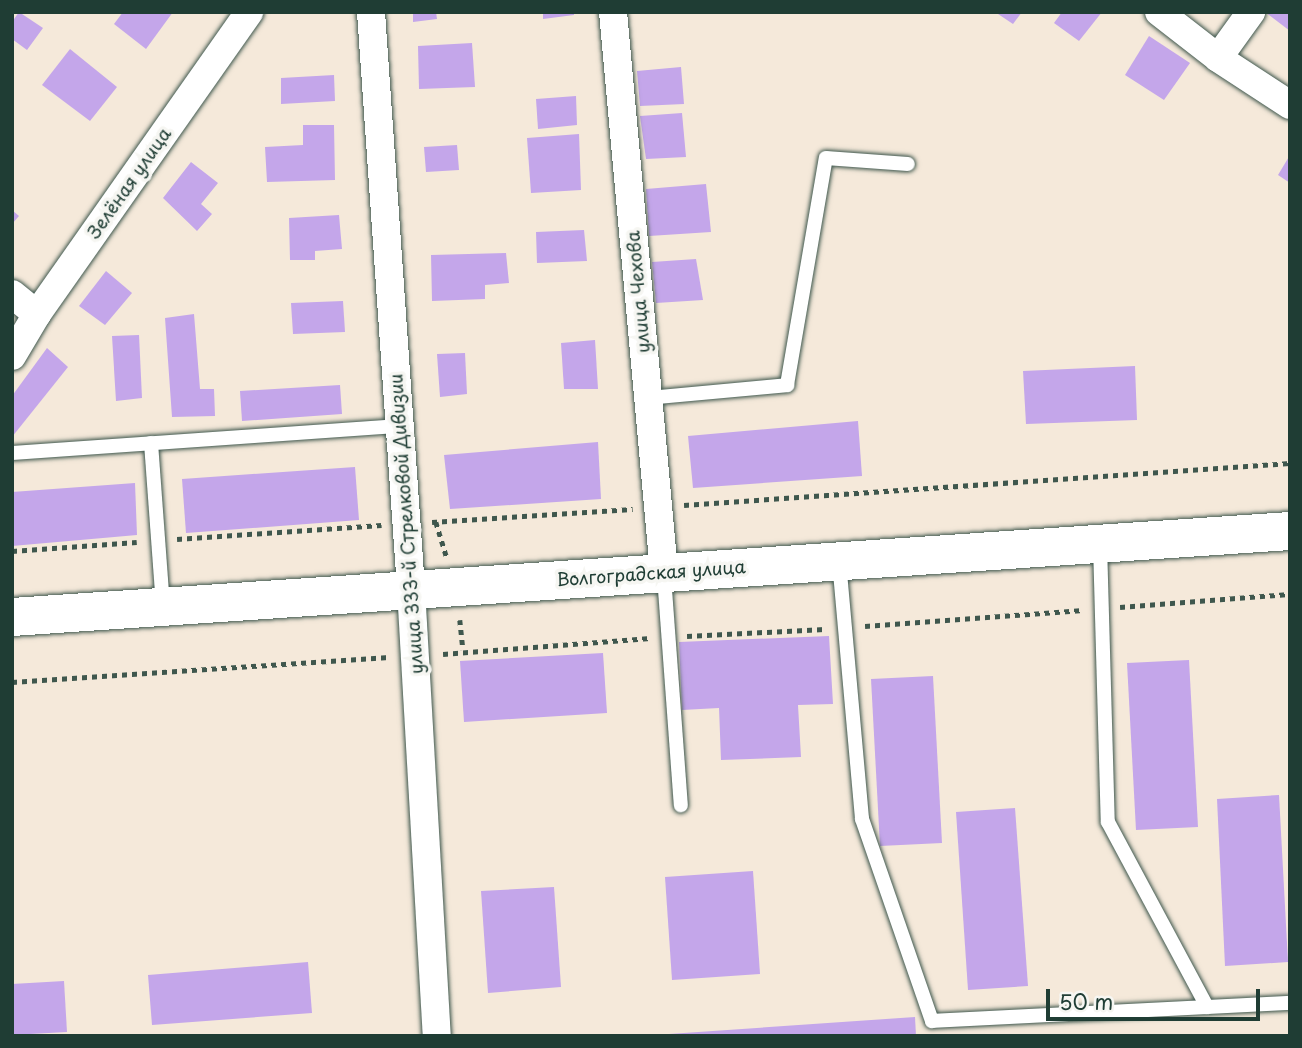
<!DOCTYPE html>
<html>
<head>
<meta charset="utf-8">
<style>
  body { margin:0 }
  #map { position:relative; width:1302px; height:1048px; overflow:hidden; background:#f5e9da; font-family:"Playpen Sans",sans-serif }
  div>[style] { position:absolute }
  [style*='--x'] { left:calc(var(--x)*1px); top:calc(var(--y)*1px); width:calc(var(--w)*1px); rotate:calc(var(--a)*1deg) }
  .building>* { inset:0; background:#c4a6ea }
  .path>* { height:4.5px; margin-top:-2.25px; transform-origin:0; background:repeating-linear-gradient(90deg,#3f574d 0 5px,transparent 0 10px) }
  .roads { filter:drop-shadow(0 0 2px #3f574d) drop-shadow(0 0 2px #3f574d) }
  .lane>* { height:14px; margin:-7px; padding:0 7px; transform-origin:7px; border-radius:7px; background:#fff }
  .street>* { height:28px; margin:-14px; padding:0 14px; transform-origin:14px; border-radius:14px; background:#fff }
  .primary>* { height:38px; margin:-19px; padding:0 19px; transform-origin:19px; border-radius:19px; background:#fff }
  span { translate:-50% -50%; white-space:nowrap; text-align:center; line-height:1.15; -webkit-text-stroke:7px #f6f6f2; paint-order:stroke }
  .street-label { font-size:18px; color:#1f3d34 }
  .frame { position:absolute; inset:0; border:14px solid #1f3d34; pointer-events:none }
  .scale { position:absolute; left:1046px; top:989px; width:214px; height:32px; box-sizing:border-box; border:4px solid #1f3d34; border-top:0; padding-left:9px; font-size:21px; line-height:24px; white-space:nowrap; color:#1f3d34; -webkit-text-stroke:5px #f6f6f2; paint-order:stroke }
</style>
</head>
<body>
<div id="map">
  <div class="building">
    <i style="clip-path:polygon(19px 12px,43px 28px,27px 50px,12px 39px,12px 22px)"></i>
    <i style="clip-path:polygon(123px 12px,173px 12px,146px 49px,114px 24px)"></i>
    <i style="clip-path:polygon(413px 12px,436px 12px,437px 19px,413px 22px)"></i>
    <i style="clip-path:polygon(543px 12px,574px 12px,574px 15px,543px 19px)"></i>
    <i style="clip-path:polygon(995px 12px,1022px 12px,1013px 24px)"></i>
    <i style="clip-path:polygon(1062px 12px,1102px 12px,1079px 41px,1054px 23px)"></i>
    <i style="clip-path:polygon(1265px 12px,1290px 12px,1290px 31px)"></i>
    <i style="clip-path:polygon(1149px 36px,1190px 63px,1164px 100px,1125px 75px)"></i>
    <i style="clip-path:polygon(472px 43px,475px 87px,419px 89px,418px 46px)"></i>
    <i style="clip-path:polygon(70px 49px,117px 87px,90px 121px,42px 85px)"></i>
    <i style="clip-path:polygon(681px 67px,684px 104px,640px 106px,637px 71px)"></i>
    <i style="clip-path:polygon(334px 75px,335px 101px,281px 104px,281px 78px)"></i>
    <i style="clip-path:polygon(576px 96px,577px 125px,538px 129px,536px 99px)"></i>
    <i style="clip-path:polygon(682px 113px,686px 157px,646px 159px,640px 116px)"></i>
    <i style="clip-path:polygon(303px 125px,334px 125px,335px 180px,267px 182px,265px 147px,303px 145px)"></i>
    <i style="clip-path:polygon(579px 134px,581px 190px,531px 193px,527px 138px)"></i>
    <i style="clip-path:polygon(457px 145px,459px 170px,426px 172px,424px 147px)"></i>
    <i style="clip-path:polygon(1290px 155px,1290px 183px,1278px 175px)"></i>
    <i style="clip-path:polygon(191px 162px,218px 183px,201px 204px,212px 214px,197px 231px,163px 198px)"></i>
    <i style="clip-path:polygon(706px 184px,711px 232px,649px 236px,646px 189px)"></i>
    <i style="clip-path:polygon(12px 210px,19px 216px,12px 224px)"></i>
    <i style="clip-path:polygon(339px 215px,342px 249px,315px 251px,315px 260px,290px 260px,289px 218px)"></i>
    <i style="clip-path:polygon(584px 230px,587px 261px,537px 263px,536px 232px)"></i>
    <i style="clip-path:polygon(506px 253px,509px 283px,485px 285px,485px 299px,432px 301px,431px 255px)"></i>
    <i style="clip-path:polygon(696px 259px,703px 300px,656px 303px,652px 262px)"></i>
    <i style="clip-path:polygon(106px 271px,132px 293px,105px 325px,79px 306px)"></i>
    <i style="clip-path:polygon(343px 301px,345px 332px,293px 334px,291px 303px)"></i>
    <i style="clip-path:polygon(194px 314px,200px 389px,214px 389px,215px 416px,172px 417px,165px 318px)"></i>
    <i style="clip-path:polygon(139px 335px,142px 398px,116px 401px,112px 336px)"></i>
    <i style="clip-path:polygon(595px 340px,598px 389px,564px 389px,561px 343px)"></i>
    <i style="clip-path:polygon(47px 348px,68px 367px,12px 437px,12px 396px)"></i>
    <i style="clip-path:polygon(465px 353px,467px 394px,440px 397px,437px 354px)"></i>
    <i style="clip-path:polygon(1135px 366px,1137px 420px,1026px 424px,1023px 371px)"></i>
    <i style="clip-path:polygon(340px 385px,342px 414px,242px 421px,240px 391px)"></i>
    <i style="clip-path:polygon(858px 421px,862px 476px,693px 488px,688px 436px)"></i>
    <i style="clip-path:polygon(598px 442px,601px 499px,450px 509px,444px 455px)"></i>
    <i style="clip-path:polygon(355px 467px,359px 520px,186px 533px,182px 479px)"></i>
    <i style="clip-path:polygon(135px 483px,137px 535px,12px 546px,12px 492px)"></i>
    <i style="clip-path:polygon(829px 636px,833px 704px,798px 705px,801px 757px,721px 760px,719px 708px,682px 710px,679px 642px)"></i>
    <i style="clip-path:polygon(603px 653px,607px 713px,464px 722px,460px 661px)"></i>
    <i style="clip-path:polygon(1189px 660px,1198px 827px,1136px 830px,1127px 663px)"></i>
    <i style="clip-path:polygon(933px 676px,942px 843px,880px 846px,871px 679px)"></i>
    <i style="clip-path:polygon(1279px 795px,1288px 962px,1225px 966px,1217px 799px)"></i>
    <i style="clip-path:polygon(1015px 808px,1028px 986px,968px 990px,956px 812px)"></i>
    <i style="clip-path:polygon(753px 871px,760px 974px,672px 980px,665px 877px)"></i>
    <i style="clip-path:polygon(554px 887px,561px 987px,488px 993px,481px 891px)"></i>
    <i style="clip-path:polygon(308px 962px,312px 1013px,152px 1025px,148px 975px)"></i>
    <i style="clip-path:polygon(64px 981px,67px 1032px,12px 1035px,12px 984px)"></i>
    <i style="clip-path:polygon(915px 1017px,916px 1036px,669px 1036px,669px 1034px)"></i>
  </div>
  <div class="path">
    <i style="--x:684;--y:505;--w:607;--a:-3.96"></i>
    <i style="--x:432;--y:522;--w:201;--a:-3.7"></i>
    <i style="--x:436;--y:522;--w:37;--a:73"></i>
    <i style="--x:177;--y:539;--w:205;--a:-3.9"></i>
    <i style="--x:12;--y:551;--w:125;--a:-4.1"></i>
    <i style="--x:1120;--y:607;--w:170;--a:-4.4"></i>
    <i style="--x:460;--y:620;--w:30;--a:84"></i>
    <i style="--x:865;--y:626;--w:219;--a:-4.2"></i>
    <i style="--x:687;--y:636;--w:138;--a:-2.9"></i>
    <i style="--x:443;--y:654;--w:208;--a:-4.4"></i>
    <i style="--x:12;--y:682;--w:378;--a:-3.8"></i>
  </div>
  <div class="roads">
    <div class="lane">
      <i style="--x:648;--y:398;--w:140;--a:-5.3"></i>
      <i style="--x:787;--y:385;--w:230;--a:-80.3"></i>
      <i style="--x:826;--y:158;--w:82;--a:4.2"></i>
      <i style="--x:151;--y:443;--w:163;--a:85.8"></i>
      <i style="--x:12;--y:453;--w:389;--a:-4"></i>
      <i style="--x:1100;--y:544;--w:278;--a:88.4"></i>
      <i style="--x:1108;--y:822;--w:210;--a:61.8"></i>
      <i style="--x:839;--y:561;--w:259;--a:84.9"></i>
      <i style="--x:862;--y:819;--w:214;--a:70.9"></i>
      <i style="--x:932;--y:1021;--w:358;--a:-2.9"></i>
      <i style="--x:664;--y:576;--w:230;--a:85.8"></i>
    </div>
    <div class="street">
      <i style="--x:371;--y:12;--w:578;--a:86.03"></i>
      <i style="--x:411;--y:589;--w:448;--a:86.7"></i>
      <i style="--x:613;--y:12;--w:561;--a:84.79"></i>
      <i style="--x:1159;--y:12;--w:75;--a:37.9"></i>
      <i style="--x:1218;--y:58;--w:86;--a:33.1"></i>
      <i style="--x:1218;--y:58;--w:57;--a:-54.3"></i>
      <i style="--x:12;--y:294;--w:32;--a:39"></i>
      <i style="--x:12;--y:356;--w:49;--a:-59.2"></i>
      <i style="--x:37;--y:314;--w:369;--a:-54.9"></i>
    </div>
    <div class="primary">
      <i style="--x:12;--y:617;--w:1281;--a:-3.85"></i>
    </div>
  </div>
  <div class="street-label">
    <span style="left:129px;top:183px;rotate:-55deg">Зелёная улица</span>
    <span style="left:638px;top:292px;rotate:-95deg">улица Чехова</span>
    <span style="left:406px;top:524px;rotate:-94deg">улица 333-й Стрелковой Дивизии</span>
    <span style="left:651px;top:573px;rotate:-4deg">Волгоградская улица</span>
  </div>
  <div class="frame"></div>
  <div class="scale">50 m</div>
</div>
</body>
</html>
